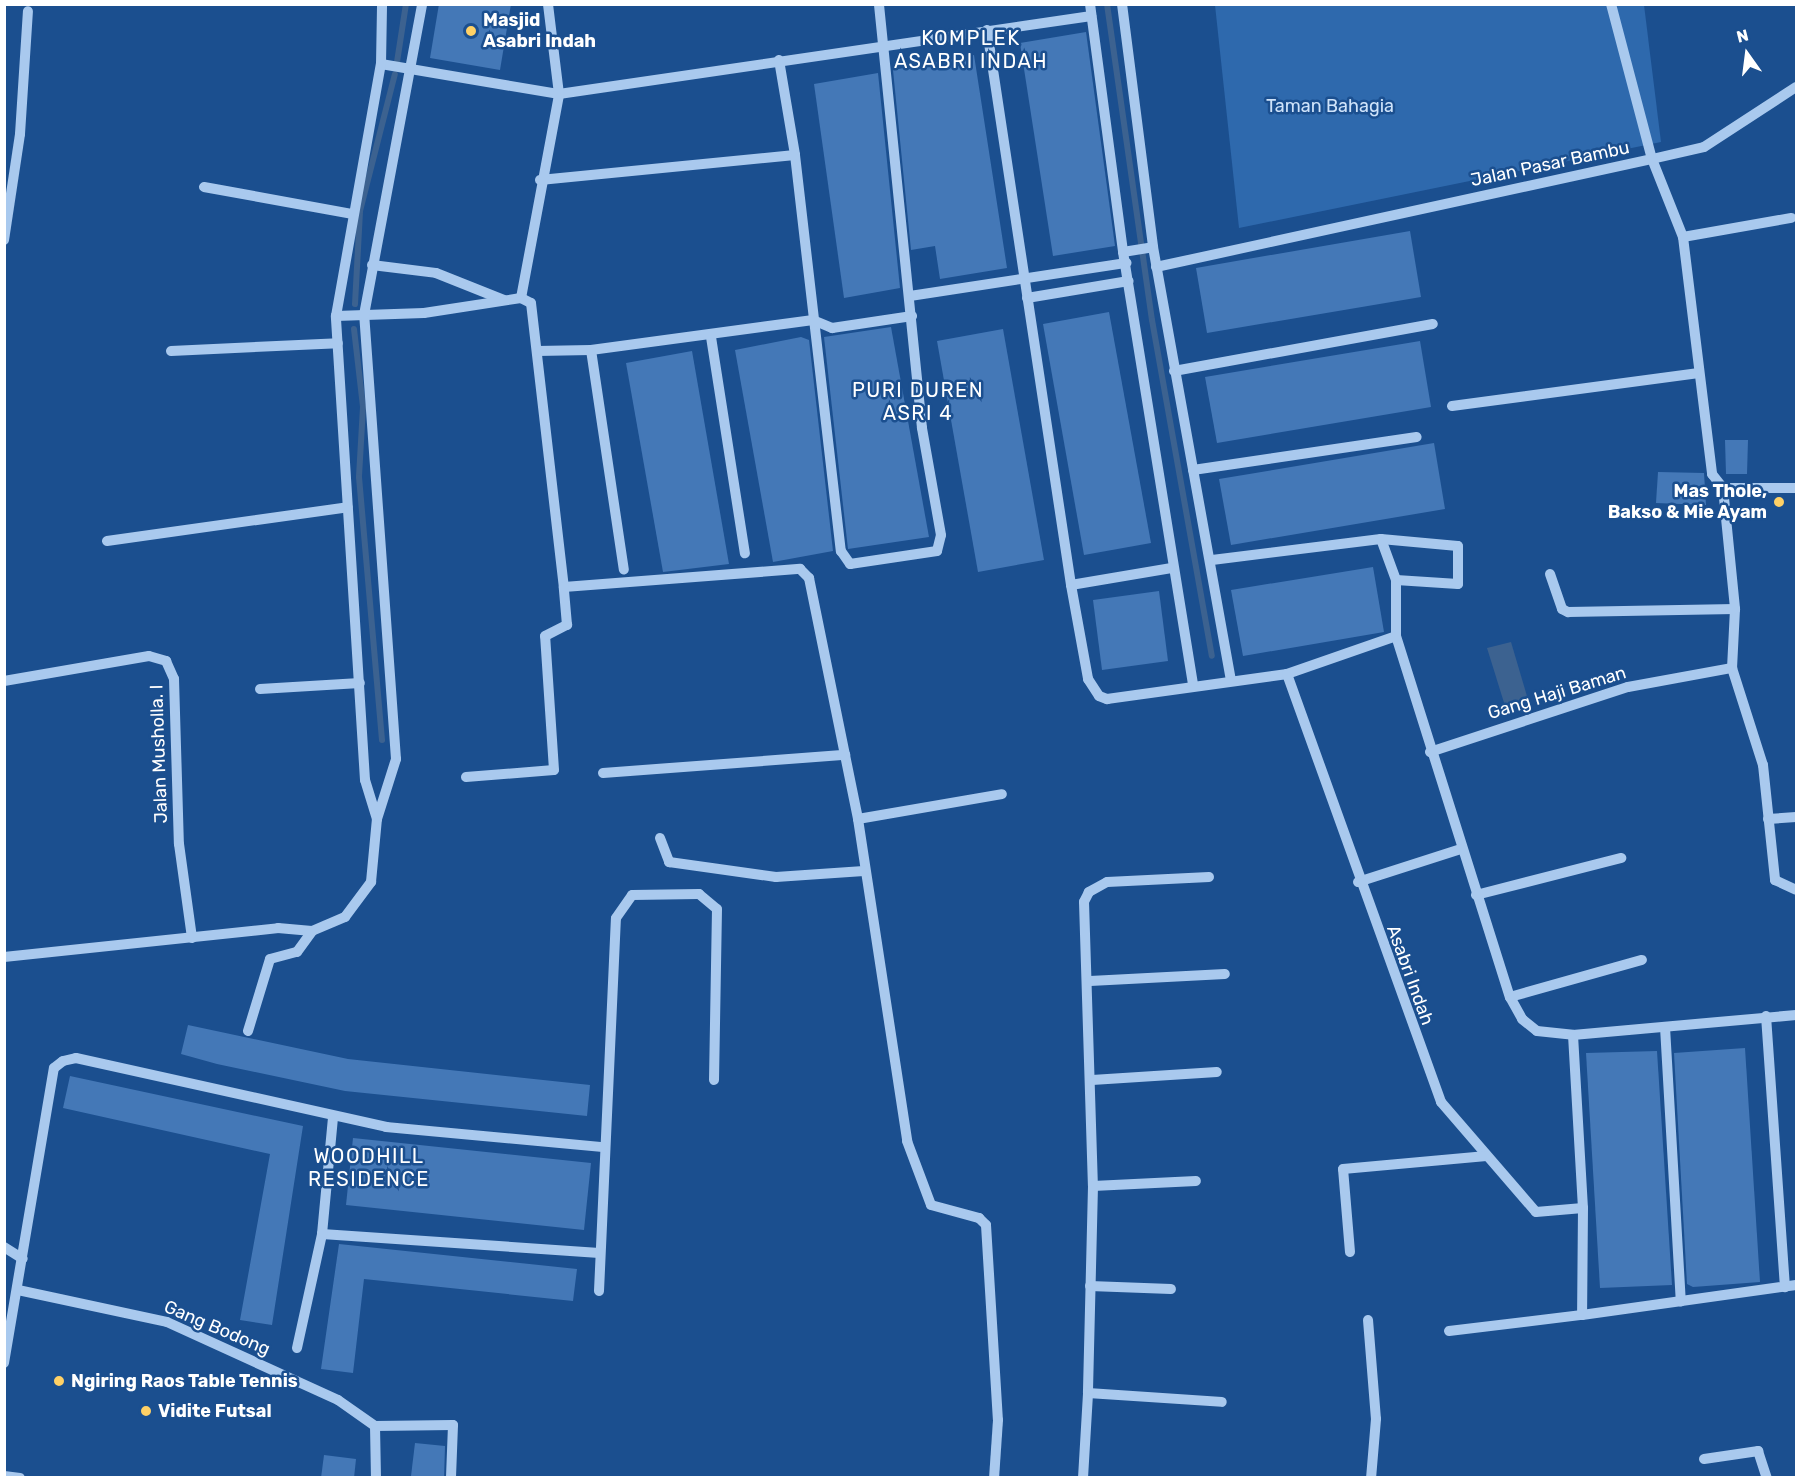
<!DOCTYPE html>
<html>
<head>
<meta charset="utf-8">
<style>
  body { margin:0 }
  #map { position:relative; width:1801px; height:1482px; overflow:hidden; background:#1b4f8f; font-family:Rubik,sans-serif }
  div>[style] { position:absolute }
  [style*='--x'] { left:calc(var(--x)*1px); top:calc(var(--y)*1px); width:calc(var(--w)*1px); rotate:calc(var(--a)*1deg) }
  .green>* { inset:0; background:#2e69ad }
  .water>* { inset:0; background:#3c6290 }
  .stream>* { height:6px; margin:-3px; padding:0 3px; transform-origin:3px; border-radius:3px; background:#3c6290 }
  .building>* { inset:0; background:#4478b7 }
  .minor>* { height:10px; margin:-5px; padding:0 5px; transform-origin:5px; border-radius:5px; background:#a9c9ee }
  .dots>* { width:16px; height:16px; translate:-50% -50%; box-sizing:border-box; border:3px solid #1b4f8f; border-radius:50% }
  span { translate:-50% -50%; white-space:nowrap; text-align:center; line-height:1.15; -webkit-text-stroke:5px #1b4f8f; paint-order:stroke }
  .poi-label { font-size:18px; color:#fff; font-weight:700 }
  .left { translate:0 -50%; text-align:left }
  .right { translate:-100% -50%; text-align:right }
  .park-label { font-size:18px; color:#cfe3fa }
  .street-label { font-size:18px; color:#fff }
  .neighbourhood-label { font-size:20px; color:#fff; letter-spacing:1.5px }
  .frame { position:absolute; inset:0; border:6px solid #fff; pointer-events:none }
  .north { position:absolute; left:1717px; top:24px; width:60px; height:60px; -webkit-text-stroke:4px #1b4f8f; paint-order:stroke; rotate:346deg; font-size:16px; font-weight:700; line-height:24px; text-align:center; color:#fff }
  .north::after { content:''; display:block; margin:auto; width:21px; height:27px; background:#fff; clip-path:polygon(50% 0,100% 100%,50% 72%,0 100%) }
</style>
</head>
<body>
<div id="map">
  <div class="green">
    <i style="clip-path:polygon(1215px 5px,1644px 5px,1661px 142px,1239px 228px)"></i>
  </div>
  <div class="water">
    <i style="clip-path:polygon(1511px 642px,1529px 703px,1506px 709px,1487px 648px)"></i>
  </div>
  <div class="stream">
    <i style="--x:1107;--y:4;--w:319;--a:81.9"></i>
    <i style="--x:1152;--y:320;--w:341;--a:79.9"></i>
    <i style="--x:397;--y:62;--w:59;--a:-81.2"></i>
    <i style="--x:355;--y:304;--w:93;--a:-86.9"></i>
    <i style="--x:360;--y:211;--w:141;--a:-75.7"></i>
    <i style="--x:354;--y:329;--w:79;--a:83.4"></i>
    <i style="--x:363;--y:407;--w:70;--a:93.3"></i>
    <i style="--x:359;--y:477;--w:264;--a:85"></i>
  </div>
  <div class="building">
    <i style="clip-path:polygon(439px 4px,511px 4px,500px 70px,430px 58px)"></i>
    <i style="clip-path:polygon(1086px 32px,1115px 246px,1053px 256px,1020px 43px)"></i>
    <i style="clip-path:polygon(974px 55px,1007px 268px,940px 279px,935px 246px,911px 250px,893px 70px)"></i>
    <i style="clip-path:polygon(878px 73px,900px 288px,844px 298px,814px 84px)"></i>
    <i style="clip-path:polygon(1410px 231px,1421px 297px,1207px 333px,1196px 268px)"></i>
    <i style="clip-path:polygon(1109px 312px,1151px 543px,1084px 555px,1043px 324px)"></i>
    <i style="clip-path:polygon(891px 327px,929px 537px,848px 549px,824px 337px)"></i>
    <i style="clip-path:polygon(1003px 329px,1044px 560px,978px 572px,937px 341px)"></i>
    <i style="clip-path:polygon(801px 337px,809px 340px,833px 551px,773px 562px,735px 350px)"></i>
    <i style="clip-path:polygon(1420px 341px,1431px 407px,1217px 443px,1205px 377px)"></i>
    <i style="clip-path:polygon(692px 351px,729px 564px,663px 572px,626px 363px)"></i>
    <i style="clip-path:polygon(1725px 440px,1748px 440px,1747px 474px,1726px 474px)"></i>
    <i style="clip-path:polygon(1434px 443px,1445px 509px,1231px 545px,1219px 479px)"></i>
    <i style="clip-path:polygon(1658px 472px,1704px 473px,1706px 505px,1656px 503px)"></i>
    <i style="clip-path:polygon(1373px 567px,1384px 632px,1243px 656px,1231px 590px)"></i>
    <i style="clip-path:polygon(1159px 591px,1168px 661px,1102px 670px,1093px 600px)"></i>
    <i style="clip-path:polygon(188px 1025px,348px 1059px,590px 1085px,587px 1116px,345px 1091px,217px 1064px,181px 1054px)"></i>
    <i style="clip-path:polygon(1745px 1048px,1760px 1282px,1693px 1287px,1687px 1284px,1674px 1053px)"></i>
    <i style="clip-path:polygon(1657px 1051px,1672px 1285px,1600px 1288px,1586px 1053px)"></i>
    <i style="clip-path:polygon(70px 1076px,303px 1126px,272px 1325px,240px 1320px,270px 1154px,63px 1108px)"></i>
    <i style="clip-path:polygon(353px 1138px,591px 1163px,584px 1230px,346px 1205px)"></i>
    <i style="clip-path:polygon(339px 1244px,577px 1269px,573px 1301px,364px 1279px,353px 1373px,321px 1369px)"></i>
    <i style="clip-path:polygon(415px 1443px,445px 1446px,444px 1478px,411px 1476px)"></i>
    <i style="clip-path:polygon(324px 1455px,356px 1459px,354px 1478px,321px 1478px)"></i>
  </div>
  <div class="minor">
    <i style="--x:1090;--y:4;--w:250;--a:82.4"></i>
    <i style="--x:1123;--y:252;--w:438;--a:80.8"></i>
    <i style="--x:1122;--y:4;--w:245;--a:82.7"></i>
    <i style="--x:1153;--y:247;--w:439;--a:79.8"></i>
    <i style="--x:1611;--y:4;--w:160;--a:75.2"></i>
    <i style="--x:1652;--y:159;--w:53;--a:-13"></i>
    <i style="--x:1704;--y:147;--w:110;--a:-33.1"></i>
    <i style="--x:987;--y:30;--w:561;--a:81.39"></i>
    <i style="--x:1071;--y:585;--w:96;--a:79.7"></i>
    <i style="--x:1088;--y:679;--w:20;--a:57"></i>
    <i style="--x:1099;--y:696;--w:9;--a:21"></i>
    <i style="--x:1107;--y:699;--w:182;--a:-7.9"></i>
    <i style="--x:1287;--y:674;--w:115;--a:-19.2"></i>
    <i style="--x:779;--y:60;--w:96;--a:80.4"></i>
    <i style="--x:795;--y:155;--w:399;--a:83.4"></i>
    <i style="--x:841;--y:551;--w:16;--a:55"></i>
    <i style="--x:850;--y:564;--w:88;--a:-8.5"></i>
    <i style="--x:937;--y:551;--w:16;--a:-76"></i>
    <i style="--x:941;--y:535;--w:109;--a:-100.1"></i>
    <i style="--x:922;--y:428;--w:426;--a:-95.8"></i>
    <i style="--x:381;--y:64;--w:181;--a:9.6"></i>
    <i style="--x:559;--y:94;--w:538;--a:-8.34"></i>
    <i style="--x:540;--y:180;--w:256;--a:-5.6"></i>
    <i style="--x:204;--y:187;--w:150;--a:10.3"></i>
    <i style="--x:1683;--y:237;--w:110;--a:-10"></i>
    <i style="--x:4;--y:240;--w:107;--a:-81.4"></i>
    <i style="--x:20;--y:134;--w:123;--a:-86.3"></i>
    <i style="--x:1123;--y:252;--w:30;--a:-9"></i>
    <i style="--x:372;--y:265;--w:64;--a:7.1"></i>
    <i style="--x:436;--y:273;--w:73;--a:21.7"></i>
    <i style="--x:1156;--y:267;--w:508;--a:-12.28"></i>
    <i style="--x:1652;--y:159;--w:84;--a:68.3"></i>
    <i style="--x:1683;--y:237;--w:239;--a:83"></i>
    <i style="--x:1712;--y:474;--w:18;--a:52"></i>
    <i style="--x:1723;--y:488;--w:73;--a:0"></i>
    <i style="--x:910;--y:296;--w:219;--a:-8.7"></i>
    <i style="--x:521;--y:298;--w:208;--a:-79.4"></i>
    <i style="--x:559;--y:94;--w:91;--a:-97"></i>
    <i style="--x:1027;--y:298;--w:103;--a:-9.5"></i>
    <i style="--x:336;--y:316;--w:88;--a:-2"></i>
    <i style="--x:424;--y:313;--w:98;--a:-8.8"></i>
    <i style="--x:521;--y:298;--w:11;--a:27"></i>
    <i style="--x:531;--y:303;--w:286;--a:83.4"></i>
    <i style="--x:564;--y:587;--w:237;--a:-4.4"></i>
    <i style="--x:800;--y:569;--w:13;--a:45"></i>
    <i style="--x:809;--y:578;--w:246;--a:78.5"></i>
    <i style="--x:858;--y:819;--w:326;--a:81.3"></i>
    <i style="--x:907;--y:1141;--w:68;--a:69.4"></i>
    <i style="--x:931;--y:1205;--w:50;--a:15.2"></i>
    <i style="--x:979;--y:1218;--w:10;--a:45"></i>
    <i style="--x:986;--y:1225;--w:195;--a:86.5"></i>
    <i style="--x:998;--y:1420;--w:58;--a:93.9"></i>
    <i style="--x:711;--y:337;--w:219;--a:81.1"></i>
    <i style="--x:591;--y:350;--w:222;--a:81.5"></i>
    <i style="--x:171;--y:351;--w:167;--a:-2.7"></i>
    <i style="--x:537;--y:351;--w:54;--a:-1.1"></i>
    <i style="--x:591;--y:350;--w:224;--a:-7.7"></i>
    <i style="--x:813;--y:320;--w:21;--a:23"></i>
    <i style="--x:832;--y:328;--w:81;--a:-8.5"></i>
    <i style="--x:1174;--y:371;--w:263;--a:-10.3"></i>
    <i style="--x:1452;--y:406;--w:249;--a:-7.6"></i>
    <i style="--x:1193;--y:470;--w:226;--a:-8.4"></i>
    <i style="--x:1723;--y:488;--w:122;--a:84.3"></i>
    <i style="--x:1735;--y:609;--w:59;--a:92.9"></i>
    <i style="--x:1732;--y:668;--w:102;--a:72.3"></i>
    <i style="--x:1763;--y:765;--w:116;--a:84"></i>
    <i style="--x:1775;--y:880;--w:23;--a:25"></i>
    <i style="--x:1381;--y:539;--w:77;--a:5.2"></i>
    <i style="--x:1458;--y:546;--w:38;--a:90"></i>
    <i style="--x:1458;--y:584;--w:62;--a:-176.3"></i>
    <i style="--x:107;--y:541;--w:243;--a:-8"></i>
    <i style="--x:1212;--y:560;--w:170;--a:-7.1"></i>
    <i style="--x:1381;--y:539;--w:44;--a:69.9"></i>
    <i style="--x:1396;--y:580;--w:56;--a:90"></i>
    <i style="--x:1396;--y:636;--w:379;--a:72.5"></i>
    <i style="--x:1510;--y:997;--w:25;--a:61"></i>
    <i style="--x:1522;--y:1019;--w:19;--a:39"></i>
    <i style="--x:1537;--y:1031;--w:36;--a:6"></i>
    <i style="--x:1550;--y:574;--w:37;--a:71"></i>
    <i style="--x:1562;--y:609;--w:7;--a:27"></i>
    <i style="--x:1568;--y:612;--w:167;--a:-1"></i>
    <i style="--x:1071;--y:585;--w:102;--a:-9.6"></i>
    <i style="--x:1287;--y:674;--w:455;--a:70.2"></i>
    <i style="--x:1441;--y:1102;--w:145;--a:49.2"></i>
    <i style="--x:1536;--y:1212;--w:47;--a:-4.9"></i>
    <i style="--x:4;--y:681;--w:147;--a:-9.8"></i>
    <i style="--x:149;--y:656;--w:18;--a:16"></i>
    <i style="--x:166;--y:661;--w:20;--a:66"></i>
    <i style="--x:174;--y:679;--w:165;--a:88.3"></i>
    <i style="--x:179;--y:844;--w:95;--a:82.1"></i>
    <i style="--x:260;--y:689;--w:100;--a:-3.4"></i>
    <i style="--x:1430;--y:752;--w:208;--a:-18.2"></i>
    <i style="--x:1628;--y:687;--w:106;--a:-10.4"></i>
    <i style="--x:603;--y:773;--w:243;--a:-4.3"></i>
    <i style="--x:466;--y:777;--w:88;--a:-4.5"></i>
    <i style="--x:554;--y:770;--w:134;--a:-93.8"></i>
    <i style="--x:545;--y:636;--w:25;--a:-27"></i>
    <i style="--x:567;--y:625;--w:38;--a:-95"></i>
    <i style="--x:377;--y:819;--w:41;--a:-107.1"></i>
    <i style="--x:365;--y:780;--w:465;--a:-93.6"></i>
    <i style="--x:336;--y:316;--w:256;--a:-79.9"></i>
    <i style="--x:381;--y:64;--w:60;--a:-89"></i>
    <i style="--x:858;--y:819;--w:146;--a:-9.8"></i>
    <i style="--x:1768;--y:819;--w:28;--a:-4"></i>
    <i style="--x:660;--y:838;--w:26;--a:69"></i>
    <i style="--x:669;--y:862;--w:108;--a:8"></i>
    <i style="--x:776;--y:877;--w:88;--a:-3.9"></i>
    <i style="--x:1209;--y:877;--w:102;--a:177.2"></i>
    <i style="--x:1107;--y:882;--w:21;--a:151"></i>
    <i style="--x:1089;--y:892;--w:11;--a:117"></i>
    <i style="--x:1084;--y:902;--w:284;--a:88.2"></i>
    <i style="--x:1093;--y:1186;--w:207;--a:91.4"></i>
    <i style="--x:1088;--y:1393;--w:134;--a:3.8"></i>
    <i style="--x:1358;--y:882;--w:108;--a:-17.8"></i>
    <i style="--x:1476;--y:895;--w:150;--a:-14.3"></i>
    <i style="--x:4;--y:957;--w:276;--a:-6"></i>
    <i style="--x:278;--y:928;--w:34;--a:5"></i>
    <i style="--x:312;--y:931;--w:36;--a:-23"></i>
    <i style="--x:345;--y:917;--w:44;--a:-53.4"></i>
    <i style="--x:371;--y:882;--w:63;--a:-84.6"></i>
    <i style="--x:377;--y:819;--w:63;--a:-72.4"></i>
    <i style="--x:396;--y:759;--w:445;--a:-94.1"></i>
    <i style="--x:364;--y:315;--w:316;--a:-79.4"></i>
    <i style="--x:1090;--y:981;--w:135;--a:-3"></i>
    <i style="--x:1510;--y:997;--w:137;--a:-15.7"></i>
    <i style="--x:1796;--y:1015;--w:224;--a:174.9"></i>
    <i style="--x:1573;--y:1035;--w:173;--a:86.7"></i>
    <i style="--x:1583;--y:1208;--w:107;--a:90.5"></i>
    <i style="--x:1582;--y:1315;--w:216;--a:-8"></i>
    <i style="--x:1766;--y:1016;--w:272;--a:86"></i>
    <i style="--x:1665;--y:1027;--w:275;--a:86.7"></i>
    <i style="--x:248;--y:1031;--w:75;--a:-73"></i>
    <i style="--x:270;--y:959;--w:28;--a:-15"></i>
    <i style="--x:297;--y:952;--w:26;--a:-54"></i>
    <i style="--x:1092;--y:1080;--w:125;--a:-3.7"></i>
    <i style="--x:1093;--y:1186;--w:103;--a:-2.8"></i>
    <i style="--x:322;--y:1234;--w:278;--a:3.9"></i>
    <i style="--x:4;--y:1247;--w:22;--a:32"></i>
    <i style="--x:1350;--y:1252;--w:83;--a:-94.8"></i>
    <i style="--x:1343;--y:1169;--w:144;--a:-5.2"></i>
    <i style="--x:1090;--y:1286;--w:81;--a:2.1"></i>
    <i style="--x:18;--y:1290;--w:152;--a:12.1"></i>
    <i style="--x:167;--y:1322;--w:188;--a:24.5"></i>
    <i style="--x:338;--y:1400;--w:45;--a:35.1"></i>
    <i style="--x:375;--y:1426;--w:52;--a:88.9"></i>
    <i style="--x:599;--y:1291;--w:373;--a:-87.4"></i>
    <i style="--x:616;--y:918;--w:28;--a:-55"></i>
    <i style="--x:632;--y:895;--w:67;--a:-0.9"></i>
    <i style="--x:699;--y:894;--w:23;--a:40"></i>
    <i style="--x:717;--y:909;--w:171;--a:91"></i>
    <i style="--x:1368;--y:1320;--w:99;--a:85.4"></i>
    <i style="--x:1376;--y:1419;--w:59;--a:94.8"></i>
    <i style="--x:1449;--y:1331;--w:134;--a:-6.9"></i>
    <i style="--x:297;--y:1348;--w:117;--a:-77.6"></i>
    <i style="--x:322;--y:1234;--w:118;--a:-84.6"></i>
    <i style="--x:4;--y:1363;--w:299;--a:-80.4"></i>
    <i style="--x:54;--y:1068;--w:11;--a:-38"></i>
    <i style="--x:63;--y:1061;--w:13;--a:-13"></i>
    <i style="--x:76;--y:1058;--w:318;--a:12.5"></i>
    <i style="--x:386;--y:1127;--w:218;--a:5.3"></i>
    <i style="--x:375;--y:1426;--w:78;--a:-0.7"></i>
    <i style="--x:453;--y:1425;--w:53;--a:92.2"></i>
    <i style="--x:1704;--y:1459;--w:55;--a:-8.4"></i>
    <i style="--x:1758;--y:1451;--w:28;--a:72"></i>
    <i style="--x:4;--y:1476;--w:16;--a:7"></i>
    <i style="--x:1083;--y:1478;--w:85;--a:-86.6"></i>
  </div>
  <div class="dots">
    <i style="left:471px;top:31px;background:#ffd166"></i>
    <i style="left:1779px;top:502px;background:#ffd166"></i>
    <i style="left:59px;top:1381px;background:#ffd166"></i>
    <i style="left:146px;top:1411px;background:#ffd166"></i>
  </div>
  <div class="poi-label">
    <span class="left" style="left:483px;top:31px">Masjid<br>Asabri Indah</span>
    <span class="right" style="left:1767px;top:502px">Mas Thole,<br>Bakso &amp; Mie Ayam</span>
    <span class="left" style="left:71px;top:1381px">Ngiring Raos Table Tennis</span>
    <span class="left" style="left:158px;top:1411px">Vidite Futsal</span>
  </div>
  <div class="park-label">
    <span style="left:1330px;top:106px">Taman Bahagia</span>
  </div>
  <div class="street-label">
    <span style="left:1550px;top:164px;rotate:-12deg">Jalan Pasar Bambu</span>
    <span style="left:1557px;top:693px;rotate:-17deg">Gang Haji Baman</span>
    <span style="left:159px;top:754px;rotate:-92deg">Jalan Musholla. I</span>
    <span style="left:1410px;top:975px;rotate:70deg">Asabri Indah</span>
    <span style="left:217px;top:1328px;rotate:23deg">Gang Bodong</span>
  </div>
  <div class="neighbourhood-label">
    <span style="left:971px;top:50px">KOMPLEK<br>ASABRI INDAH</span>
    <span style="left:918px;top:402px">PURI DUREN<br>ASRI 4</span>
    <span style="left:369px;top:1168px">WOODHILL<br>RESIDENCE</span>
  </div>
  <div class="frame"></div>
  <div class="north">N</div>
</div>
</body>
</html>
